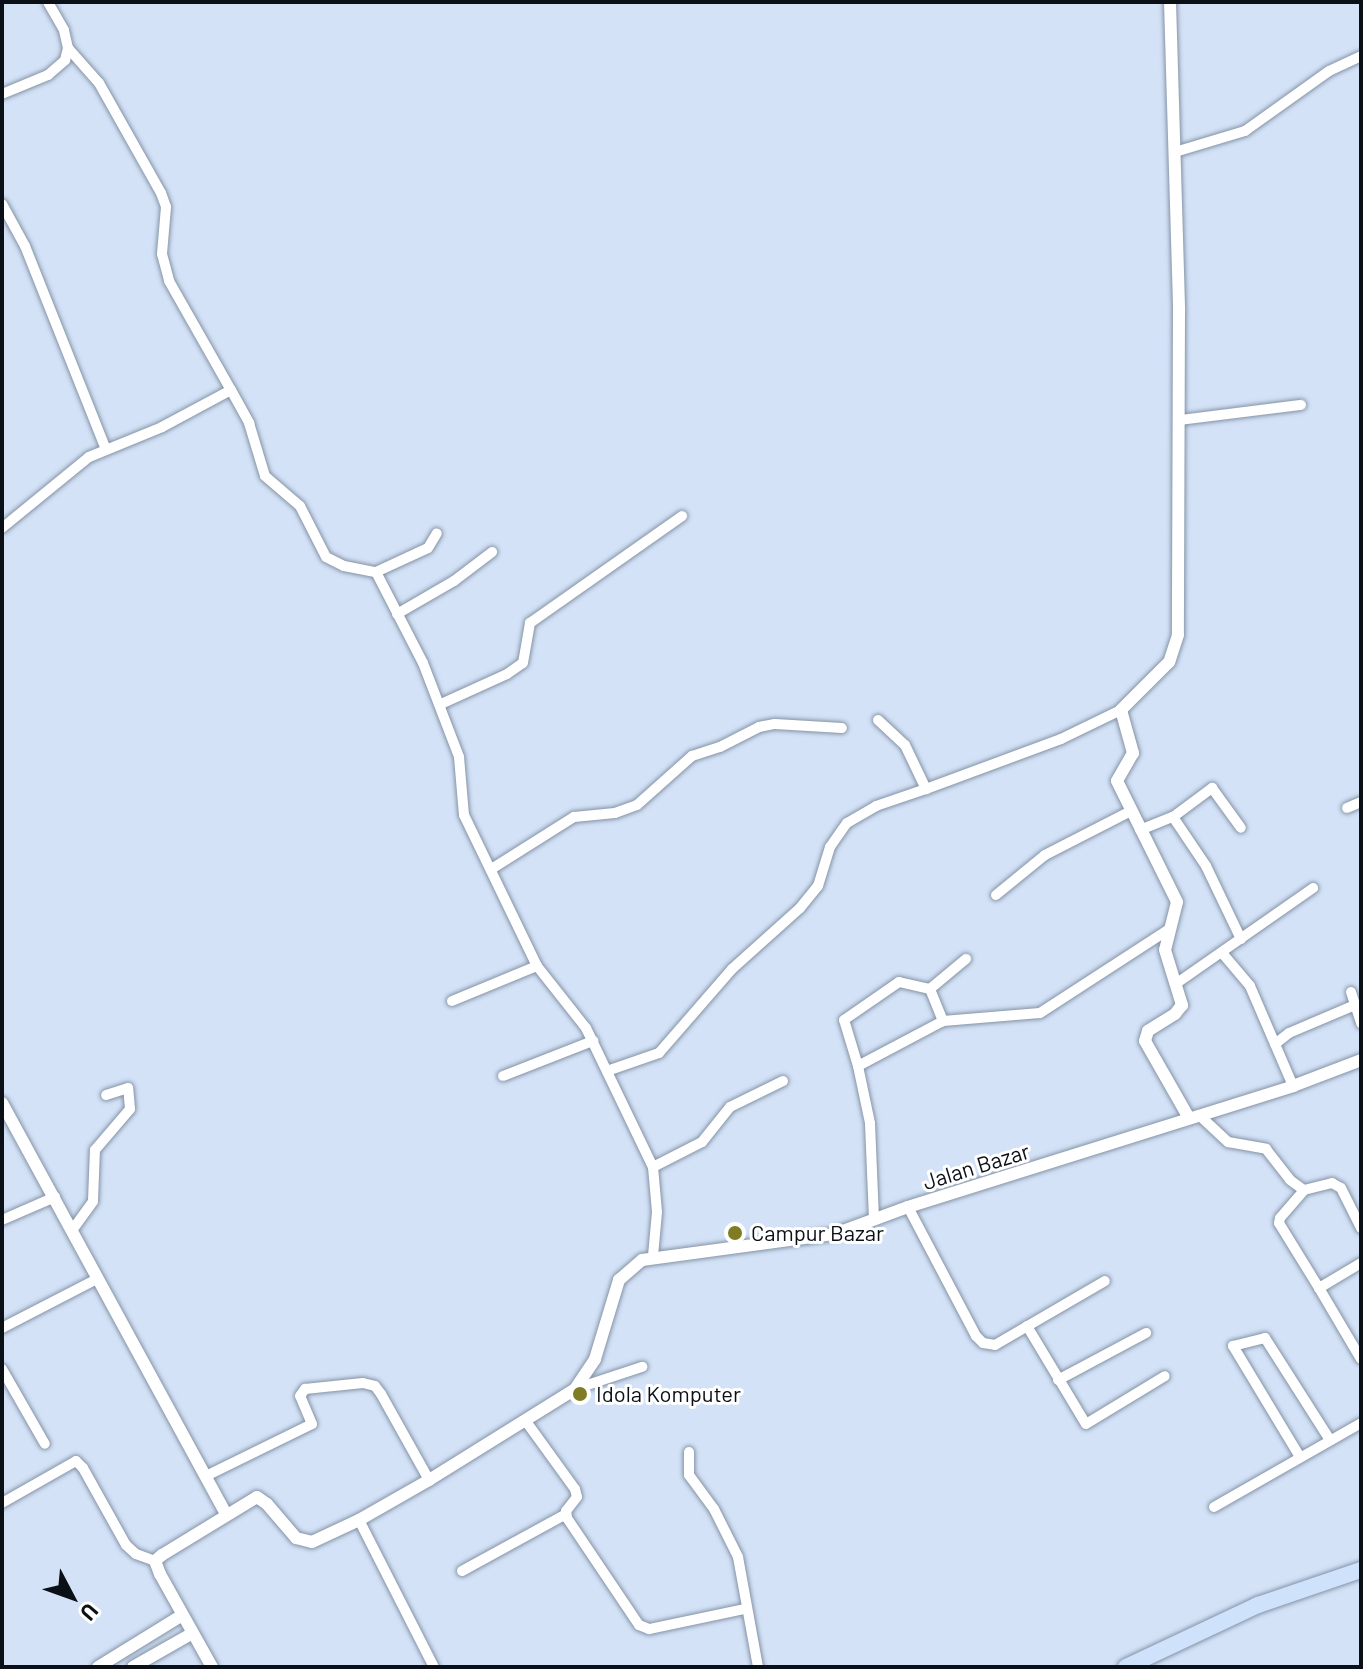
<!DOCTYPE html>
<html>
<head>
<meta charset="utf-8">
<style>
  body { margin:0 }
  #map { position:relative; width:1363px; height:1669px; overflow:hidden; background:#d3e2f7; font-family:Barlow,sans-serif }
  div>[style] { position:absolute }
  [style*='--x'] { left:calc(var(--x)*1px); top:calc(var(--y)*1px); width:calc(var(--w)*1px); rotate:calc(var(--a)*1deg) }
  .roads { filter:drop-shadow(0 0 2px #8593a6) drop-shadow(0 0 2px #8593a6) }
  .minor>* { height:10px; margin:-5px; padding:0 5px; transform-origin:5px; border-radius:5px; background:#fff }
  .tertiary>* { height:12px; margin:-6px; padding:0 6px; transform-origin:6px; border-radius:6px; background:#fff }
  .primary>* { height:16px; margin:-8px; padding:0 8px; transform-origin:8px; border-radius:8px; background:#cfe2fb }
  .dots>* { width:22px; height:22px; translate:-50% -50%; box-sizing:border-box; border:4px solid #fff; border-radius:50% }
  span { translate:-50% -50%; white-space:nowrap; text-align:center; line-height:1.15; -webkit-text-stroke:6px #fff; paint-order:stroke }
  .street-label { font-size:22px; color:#0b1016 }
  .poi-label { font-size:22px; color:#0b1016 }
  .left { translate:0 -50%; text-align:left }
  .frame { position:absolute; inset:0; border:4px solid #0b1016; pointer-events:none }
  .north { position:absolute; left:32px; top:1557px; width:80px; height:80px; -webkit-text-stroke:6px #fff; paint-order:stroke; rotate:131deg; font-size:22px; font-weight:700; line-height:32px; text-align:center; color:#0b1016 }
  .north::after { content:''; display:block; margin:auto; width:28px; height:36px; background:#0b1016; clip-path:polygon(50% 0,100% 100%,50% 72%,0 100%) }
</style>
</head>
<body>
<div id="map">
  <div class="roads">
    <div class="minor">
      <i style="--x:68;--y:48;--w:47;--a:48.5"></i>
      <i style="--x:99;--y:83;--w:126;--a:60.6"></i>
      <i style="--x:161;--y:193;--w:15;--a:70"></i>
      <i style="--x:166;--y:207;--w:47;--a:94.9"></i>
      <i style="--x:162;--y:254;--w:28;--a:75"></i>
      <i style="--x:169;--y:281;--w:125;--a:60.4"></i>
      <i style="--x:2;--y:94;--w:50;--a:-22.4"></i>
      <i style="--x:48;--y:75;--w:23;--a:-41"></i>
      <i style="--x:65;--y:60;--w:12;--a:-76"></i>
      <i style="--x:68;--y:48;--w:18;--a:-103"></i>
      <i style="--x:64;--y:30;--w:32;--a:-120"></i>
      <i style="--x:1175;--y:152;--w:73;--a:-16.7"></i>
      <i style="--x:1245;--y:131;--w:103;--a:-35.5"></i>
      <i style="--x:1329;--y:71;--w:35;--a:-25"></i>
      <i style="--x:2;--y:204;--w:48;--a:61.3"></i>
      <i style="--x:25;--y:246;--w:219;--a:68.3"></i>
      <i style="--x:1180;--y:420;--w:122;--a:-7.1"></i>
      <i style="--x:2;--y:528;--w:112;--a:-39.2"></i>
      <i style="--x:89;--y:457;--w:79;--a:-22.3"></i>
      <i style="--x:162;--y:427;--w:78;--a:-28.2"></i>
      <i style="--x:231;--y:390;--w:38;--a:61"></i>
      <i style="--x:249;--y:423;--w:55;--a:73.2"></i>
      <i style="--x:265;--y:476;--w:46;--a:40.6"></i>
      <i style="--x:300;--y:506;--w:57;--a:63"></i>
      <i style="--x:326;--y:557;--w:20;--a:27"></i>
      <i style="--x:344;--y:566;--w:33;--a:11"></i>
      <i style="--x:376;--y:572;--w:102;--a:62.7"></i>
      <i style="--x:423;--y:663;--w:101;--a:69"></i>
      <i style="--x:459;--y:757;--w:58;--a:85.1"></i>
      <i style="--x:464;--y:815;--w:168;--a:64.2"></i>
      <i style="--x:537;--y:966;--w:79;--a:51.7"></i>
      <i style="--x:586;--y:1028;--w:154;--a:64.3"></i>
      <i style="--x:653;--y:1167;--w:45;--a:84.9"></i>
      <i style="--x:657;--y:1212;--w:44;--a:95.2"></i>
      <i style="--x:376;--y:572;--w:57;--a:-24.8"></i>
      <i style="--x:428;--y:548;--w:17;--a:-59"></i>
      <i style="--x:397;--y:614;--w:66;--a:-30.1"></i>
      <i style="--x:454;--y:581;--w:48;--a:-37.3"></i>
      <i style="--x:441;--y:704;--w:72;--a:-24.4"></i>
      <i style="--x:507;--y:674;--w:19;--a:-35"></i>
      <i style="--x:523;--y:663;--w:41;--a:-80.1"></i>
      <i style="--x:530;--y:623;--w:186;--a:-35.1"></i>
      <i style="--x:878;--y:720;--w:37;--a:43"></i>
      <i style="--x:905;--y:745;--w:49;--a:64.5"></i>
      <i style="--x:926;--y:789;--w:144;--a:-20.3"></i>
      <i style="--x:1061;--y:739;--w:67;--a:-25.8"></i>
      <i style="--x:1347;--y:808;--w:15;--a:-23"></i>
      <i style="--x:1173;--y:817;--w:59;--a:56"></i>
      <i style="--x:1206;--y:866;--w:81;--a:64.4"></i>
      <i style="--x:1140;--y:830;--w:35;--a:-22"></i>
      <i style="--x:1173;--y:817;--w:49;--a:-36.6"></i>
      <i style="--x:1212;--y:788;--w:49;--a:54.1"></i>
      <i style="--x:493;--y:868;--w:96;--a:-32.2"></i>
      <i style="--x:574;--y:817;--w:41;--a:-5.6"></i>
      <i style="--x:615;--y:813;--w:23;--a:-20"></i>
      <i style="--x:637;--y:805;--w:74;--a:-41.7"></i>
      <i style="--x:692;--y:756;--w:29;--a:-18"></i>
      <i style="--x:720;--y:747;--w:44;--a:-27.1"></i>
      <i style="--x:759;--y:727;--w:16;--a:-11"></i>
      <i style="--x:775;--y:724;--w:67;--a:3.4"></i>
      <i style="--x:996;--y:895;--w:63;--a:-39.2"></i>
      <i style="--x:1045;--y:855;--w:97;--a:-27.1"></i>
      <i style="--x:1223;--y:954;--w:42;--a:49.8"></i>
      <i style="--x:1250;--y:986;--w:109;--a:66.7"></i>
      <i style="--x:1177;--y:983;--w:166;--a:-34.9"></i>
      <i style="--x:930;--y:989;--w:35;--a:68"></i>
      <i style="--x:1351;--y:992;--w:33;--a:72"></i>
      <i style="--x:452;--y:1001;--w:92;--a:-22.4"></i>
      <i style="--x:1275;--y:1044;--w:18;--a:-38"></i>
      <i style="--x:1289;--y:1033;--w:72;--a:-23"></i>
      <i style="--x:858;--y:1066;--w:96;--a:-27.9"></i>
      <i style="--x:943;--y:1021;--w:97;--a:-4.7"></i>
      <i style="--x:1040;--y:1013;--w:153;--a:-33"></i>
      <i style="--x:607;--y:1071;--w:55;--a:-19.1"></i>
      <i style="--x:659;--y:1053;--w:111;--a:-49"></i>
      <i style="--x:732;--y:969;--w:91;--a:-41.9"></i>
      <i style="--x:800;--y:908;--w:28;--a:-51"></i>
      <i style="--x:818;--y:886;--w:41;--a:-72.9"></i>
      <i style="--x:830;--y:847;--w:29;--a:-55"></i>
      <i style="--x:847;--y:823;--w:34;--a:-30"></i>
      <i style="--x:876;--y:806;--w:53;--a:-18.8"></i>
      <i style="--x:503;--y:1076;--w:97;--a:-21.3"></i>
      <i style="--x:1199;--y:1115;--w:40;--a:43"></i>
      <i style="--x:1228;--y:1142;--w:39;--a:10"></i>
      <i style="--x:1266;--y:1149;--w:39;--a:52"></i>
      <i style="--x:1290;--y:1180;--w:17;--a:36"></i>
      <i style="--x:653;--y:1167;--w:55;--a:-27"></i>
      <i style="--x:702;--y:1142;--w:45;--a:-51.3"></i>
      <i style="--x:730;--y:1107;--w:59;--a:-26.1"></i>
      <i style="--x:908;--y:1207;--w:146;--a:62.2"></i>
      <i style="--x:976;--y:1336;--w:10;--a:45"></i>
      <i style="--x:983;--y:1343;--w:12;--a:9"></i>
      <i style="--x:995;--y:1345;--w:127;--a:-30.2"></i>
      <i style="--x:874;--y:1219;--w:96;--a:-92.4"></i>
      <i style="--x:870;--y:1123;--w:58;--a:-101.9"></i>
      <i style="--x:858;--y:1066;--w:48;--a:-106.9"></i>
      <i style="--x:844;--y:1020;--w:67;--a:-34.6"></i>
      <i style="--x:899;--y:982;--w:32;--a:13"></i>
      <i style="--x:930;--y:989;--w:47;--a:-39.8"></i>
      <i style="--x:2;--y:1220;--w:58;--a:-23.5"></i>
      <i style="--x:73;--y:1229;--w:34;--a:-54"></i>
      <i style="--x:93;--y:1201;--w:51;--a:-87.8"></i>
      <i style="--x:95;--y:1150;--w:54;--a:-49.5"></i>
      <i style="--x:130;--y:1109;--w:21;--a:-95"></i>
      <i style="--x:128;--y:1088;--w:23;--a:162"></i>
      <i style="--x:1361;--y:1263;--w:49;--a:149.2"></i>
      <i style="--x:1319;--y:1288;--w:82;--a:59.4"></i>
      <i style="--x:1319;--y:1288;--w:76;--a:-121.6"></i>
      <i style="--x:1279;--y:1223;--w:5;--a:-79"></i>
      <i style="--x:1280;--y:1218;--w:37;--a:-49"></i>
      <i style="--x:1304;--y:1190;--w:29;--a:-14"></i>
      <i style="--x:1332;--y:1183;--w:10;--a:29"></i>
      <i style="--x:1341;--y:1188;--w:45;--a:63.4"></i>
      <i style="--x:1027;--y:1326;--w:114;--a:59"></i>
      <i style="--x:1086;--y:1424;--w:92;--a:-31.3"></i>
      <i style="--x:2;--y:1328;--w:107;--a:-27.3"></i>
      <i style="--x:2;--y:1369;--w:86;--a:60.2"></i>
      <i style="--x:1058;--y:1380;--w:100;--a:-28.1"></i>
      <i style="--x:575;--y:1389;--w:71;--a:-18.2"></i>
      <i style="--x:525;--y:1420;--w:85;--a:54.1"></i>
      <i style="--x:575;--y:1489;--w:8;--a:76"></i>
      <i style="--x:577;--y:1497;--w:18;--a:128"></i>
      <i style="--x:566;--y:1511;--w:7;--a:82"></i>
      <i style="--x:567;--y:1518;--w:129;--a:56.1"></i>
      <i style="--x:639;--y:1625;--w:11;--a:22"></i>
      <i style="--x:649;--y:1629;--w:98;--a:-11.8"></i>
      <i style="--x:689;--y:1452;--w:23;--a:90"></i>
      <i style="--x:689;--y:1475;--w:42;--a:53.7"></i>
      <i style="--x:714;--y:1509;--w:54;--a:63.4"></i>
      <i style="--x:738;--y:1557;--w:112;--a:79.7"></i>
      <i style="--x:1300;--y:1457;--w:130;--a:-121.1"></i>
      <i style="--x:1233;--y:1346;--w:33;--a:-14"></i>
      <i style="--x:1265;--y:1338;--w:121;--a:57.5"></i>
      <i style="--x:206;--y:1476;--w:118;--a:-26.1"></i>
      <i style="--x:312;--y:1424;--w:30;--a:-113"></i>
      <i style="--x:300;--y:1396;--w:9;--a:-54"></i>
      <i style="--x:305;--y:1389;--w:58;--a:-5.9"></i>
      <i style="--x:363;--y:1383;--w:12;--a:14"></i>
      <i style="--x:375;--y:1386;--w:10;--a:53"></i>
      <i style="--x:381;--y:1394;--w:98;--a:60.8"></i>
      <i style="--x:2;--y:1503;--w:85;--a:-29.6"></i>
      <i style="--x:76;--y:1461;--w:10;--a:45"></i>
      <i style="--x:83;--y:1468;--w:88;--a:60.8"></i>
      <i style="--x:126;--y:1545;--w:13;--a:42"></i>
      <i style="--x:136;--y:1554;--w:20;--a:20"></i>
      <i style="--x:1214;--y:1507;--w:169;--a:-29.7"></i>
      <i style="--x:359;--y:1520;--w:165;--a:63"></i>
      <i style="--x:462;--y:1571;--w:119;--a:-28.7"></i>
    </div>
    <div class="tertiary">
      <i style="--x:1170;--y:2;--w:309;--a:88.3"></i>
      <i style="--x:1179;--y:311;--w:324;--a:90.2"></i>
      <i style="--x:1178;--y:635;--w:28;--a:108"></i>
      <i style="--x:1169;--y:662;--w:68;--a:135"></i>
      <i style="--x:1121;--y:710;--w:45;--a:74.4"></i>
      <i style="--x:1133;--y:753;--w:32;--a:120"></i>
      <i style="--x:1117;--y:781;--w:135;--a:63.6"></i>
      <i style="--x:1177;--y:902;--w:49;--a:104"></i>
      <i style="--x:1165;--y:950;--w:58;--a:72.8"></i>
      <i style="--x:1182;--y:1005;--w:11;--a:128"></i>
      <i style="--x:1175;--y:1014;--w:32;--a:148"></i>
      <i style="--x:1148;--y:1031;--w:10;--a:107"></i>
      <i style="--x:1145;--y:1041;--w:89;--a:60.3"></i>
      <i style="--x:2;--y:1103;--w:467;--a:61.4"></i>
      <i style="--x:98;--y:1667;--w:97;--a:-31.6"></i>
      <i style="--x:133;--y:1667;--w:67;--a:-29.6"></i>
      <i style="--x:212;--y:1667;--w:107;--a:-119.2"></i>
      <i style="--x:160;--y:1574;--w:14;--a:-111"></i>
      <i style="--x:155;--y:1561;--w:9;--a:-41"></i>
      <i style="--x:162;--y:1555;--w:111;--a:-31.4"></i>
      <i style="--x:257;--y:1497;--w:12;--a:35"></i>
      <i style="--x:267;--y:1504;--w:45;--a:49.5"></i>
      <i style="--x:296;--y:1538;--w:16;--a:14"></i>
      <i style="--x:312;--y:1542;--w:52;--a:-25.1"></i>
      <i style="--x:359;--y:1520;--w:81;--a:-29.7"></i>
      <i style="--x:429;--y:1480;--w:172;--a:-31.9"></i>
      <i style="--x:575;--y:1389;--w:36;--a:-56"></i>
      <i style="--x:595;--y:1359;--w:83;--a:-73.1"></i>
      <i style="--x:619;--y:1280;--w:30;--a:-41"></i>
      <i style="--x:642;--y:1260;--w:195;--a:-7.7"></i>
      <i style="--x:835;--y:1234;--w:78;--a:-20.3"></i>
      <i style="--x:908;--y:1207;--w:404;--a:-17.4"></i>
      <i style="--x:1293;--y:1086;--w:73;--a:-20.9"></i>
    </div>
    <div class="primary">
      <i style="--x:1126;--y:1667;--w:146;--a:-25.2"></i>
      <i style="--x:1258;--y:1605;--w:109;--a:-18.8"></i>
    </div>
  </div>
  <div class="dots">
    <i style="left:735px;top:1233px;background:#807c23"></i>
    <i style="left:580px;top:1394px;background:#807c23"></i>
  </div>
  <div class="street-label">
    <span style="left:976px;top:1166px;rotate:-17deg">Jalan Bazar</span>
  </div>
  <div class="poi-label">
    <span class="left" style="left:751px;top:1233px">Campur Bazar</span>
    <span class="left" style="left:596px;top:1394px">Idola Komputer</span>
  </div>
  <div class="frame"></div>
  <div class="north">U</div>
</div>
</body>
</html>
